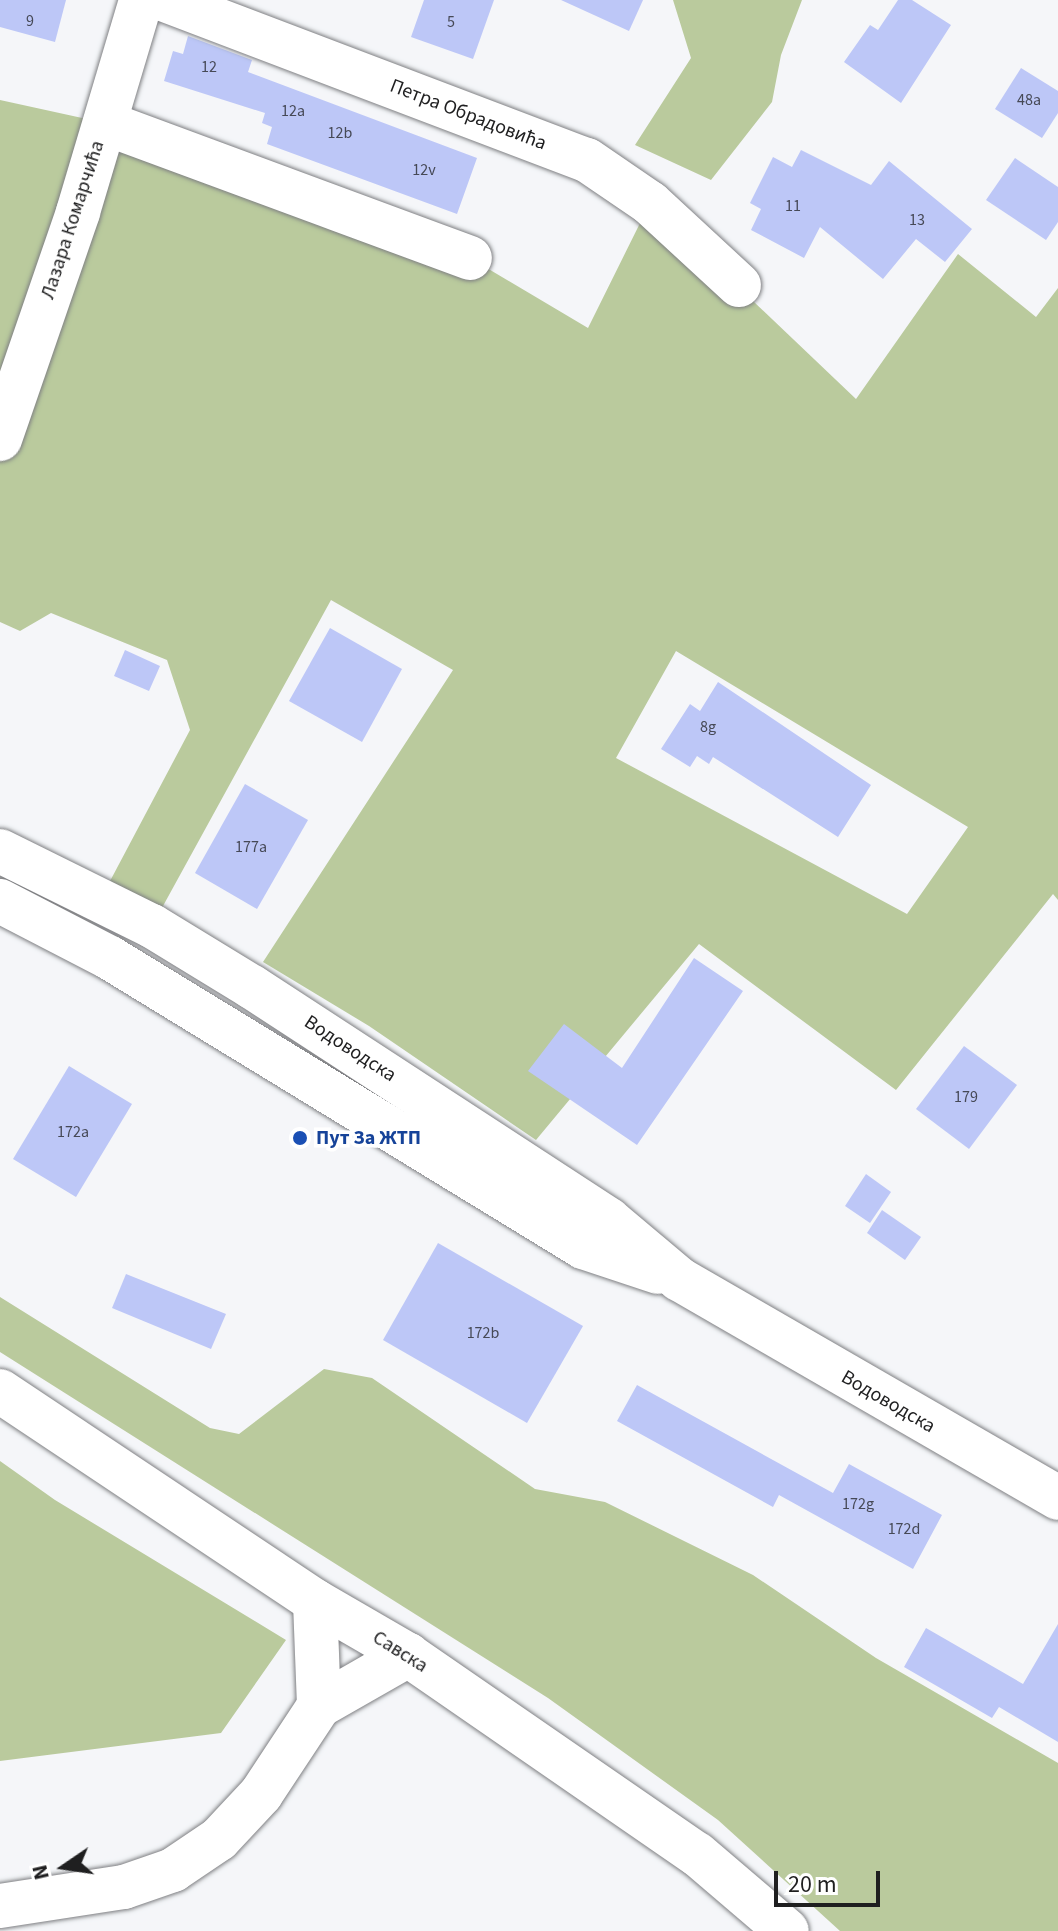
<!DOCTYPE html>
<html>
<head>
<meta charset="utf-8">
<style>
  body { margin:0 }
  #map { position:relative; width:1058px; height:1931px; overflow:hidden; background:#f5f6f9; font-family:"Source Sans 3",sans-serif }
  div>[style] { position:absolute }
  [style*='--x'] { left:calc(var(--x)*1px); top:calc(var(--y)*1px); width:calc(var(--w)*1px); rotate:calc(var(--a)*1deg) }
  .green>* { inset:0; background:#baca9d }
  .building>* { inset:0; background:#bdc7f7 }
  .roads { filter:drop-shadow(0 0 2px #7f8083) drop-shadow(0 0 2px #7f8083) }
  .minor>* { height:44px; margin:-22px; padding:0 22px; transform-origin:22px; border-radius:22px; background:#fff }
  .major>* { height:44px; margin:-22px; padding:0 22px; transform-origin:22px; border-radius:22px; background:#fff }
  .dots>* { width:22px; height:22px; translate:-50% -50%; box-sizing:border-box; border:4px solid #fff; border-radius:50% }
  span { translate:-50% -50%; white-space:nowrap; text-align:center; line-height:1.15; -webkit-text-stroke:7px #fff; paint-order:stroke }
  .number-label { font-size:16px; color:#464956 }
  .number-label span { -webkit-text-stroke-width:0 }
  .street-label { font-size:20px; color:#1f1f20 }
  .transit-label { font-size:20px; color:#164399; font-weight:700 }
  .left { translate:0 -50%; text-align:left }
  .north { position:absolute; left:24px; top:1827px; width:80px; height:80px; -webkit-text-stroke:6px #fff; paint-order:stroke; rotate:257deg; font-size:22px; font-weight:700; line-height:32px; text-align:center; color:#1f1f20 }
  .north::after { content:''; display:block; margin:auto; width:28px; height:36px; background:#1f1f20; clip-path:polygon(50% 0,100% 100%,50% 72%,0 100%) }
  .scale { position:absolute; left:774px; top:1871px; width:106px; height:36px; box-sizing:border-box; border:4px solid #1f1f20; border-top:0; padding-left:10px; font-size:24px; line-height:28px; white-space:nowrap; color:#1f1f20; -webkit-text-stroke:6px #fff; paint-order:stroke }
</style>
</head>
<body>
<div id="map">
  <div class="green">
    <i style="clip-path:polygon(673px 0,802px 0,781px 55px,772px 102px,711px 180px,635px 145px,691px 58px)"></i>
    <i style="clip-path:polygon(evenodd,0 100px,105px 123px,470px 258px,588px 328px,650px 203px,856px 399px,958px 254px,1036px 317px,1058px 288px,1058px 900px,1053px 894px,896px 1090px,699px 944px,536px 1140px,369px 1026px,263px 962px,453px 670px,331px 600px,152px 926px,100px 900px,190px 730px,167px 660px,51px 613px,20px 631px,0 622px,0 100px,676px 651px,968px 827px,907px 914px,616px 758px,676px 651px)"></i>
    <i style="clip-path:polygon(0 1297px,210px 1428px,239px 1434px,324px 1369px,372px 1378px,535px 1489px,605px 1502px,753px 1575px,876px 1658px,1058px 1763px,1058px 1931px,840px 1931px,718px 1820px,548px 1698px,0 1352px)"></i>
    <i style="clip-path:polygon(0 1461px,55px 1500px,286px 1640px,221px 1733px,0 1761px)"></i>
  </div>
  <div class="building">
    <i style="clip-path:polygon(0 0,66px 0,55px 42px,0 27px)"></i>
    <i style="clip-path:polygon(424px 0,494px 0,473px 59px,411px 37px)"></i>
    <i style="clip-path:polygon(561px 0,643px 0,629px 31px)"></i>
    <i style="clip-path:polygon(898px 0,912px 0,951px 25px,901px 103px,844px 62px,870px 25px,878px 30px)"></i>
    <i style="clip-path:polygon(188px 36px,252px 60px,248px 72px,477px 158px,457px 214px,267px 144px,272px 127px,262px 123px,265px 113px,164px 81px,173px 51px,183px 54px)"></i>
    <i style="clip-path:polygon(1021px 68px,1058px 91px,1058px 113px,1042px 138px,995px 109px)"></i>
    <i style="clip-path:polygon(801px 150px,871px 185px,889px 161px,972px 229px,945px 262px,916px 239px,883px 279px,820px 227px,804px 258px,751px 230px,761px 209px,750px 203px,773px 157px,792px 167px)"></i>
    <i style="clip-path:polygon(1015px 158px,1058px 187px,1058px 222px,1046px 240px,986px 200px)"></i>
    <i style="clip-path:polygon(330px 628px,402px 669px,362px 742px,289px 701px)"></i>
    <i style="clip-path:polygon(125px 650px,160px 666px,149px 691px,114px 676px)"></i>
    <i style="clip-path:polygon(718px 682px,871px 785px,838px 837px,713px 757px,709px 764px,697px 756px,690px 767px,661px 749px,690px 704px,700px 711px)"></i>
    <i style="clip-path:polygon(245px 784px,308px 820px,257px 909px,195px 873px)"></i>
    <i style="clip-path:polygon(694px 958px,743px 991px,637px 1145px,528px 1071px,564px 1024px,622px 1068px)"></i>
    <i style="clip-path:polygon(964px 1046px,1017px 1085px,969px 1149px,916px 1109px)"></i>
    <i style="clip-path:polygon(69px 1066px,132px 1104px,76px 1197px,13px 1159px)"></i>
    <i style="clip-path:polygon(866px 1174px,891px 1192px,870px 1223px,845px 1206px)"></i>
    <i style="clip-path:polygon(882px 1210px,921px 1237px,905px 1260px,867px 1233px)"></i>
    <i style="clip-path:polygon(438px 1243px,583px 1326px,527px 1423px,383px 1340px)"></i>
    <i style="clip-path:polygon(126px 1274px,226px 1314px,211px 1349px,112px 1308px)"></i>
    <i style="clip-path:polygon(637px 1385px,833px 1493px,849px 1464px,942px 1515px,913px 1569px,779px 1495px,773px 1507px,617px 1421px)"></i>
    <i style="clip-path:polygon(1058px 1624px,1058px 1742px,999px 1707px,992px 1718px,904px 1667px,926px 1628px,1023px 1684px)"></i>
  </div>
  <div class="roads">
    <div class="minor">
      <i style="--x:165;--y:0;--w:451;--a:20.8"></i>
      <i style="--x:587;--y:160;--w:76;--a:34.3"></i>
      <i style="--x:650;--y:203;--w:121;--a:42.7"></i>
      <i style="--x:105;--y:123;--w:389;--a:20.3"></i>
      <i style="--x:0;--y:439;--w:240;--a:-71"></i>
      <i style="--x:78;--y:212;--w:221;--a:-73.4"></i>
      <i style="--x:0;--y:1391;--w:379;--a:33.7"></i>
      <i style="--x:315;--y:1601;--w:108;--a:30.1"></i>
      <i style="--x:408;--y:1655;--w:351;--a:34.6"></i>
      <i style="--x:697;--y:1854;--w:118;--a:40.5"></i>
      <i style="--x:319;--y:1706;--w:103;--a:-29.8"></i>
      <i style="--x:0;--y:1906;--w:125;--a:-8.7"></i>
      <i style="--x:124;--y:1887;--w:52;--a:-19.1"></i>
      <i style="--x:173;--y:1870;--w:55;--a:-34"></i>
      <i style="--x:219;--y:1839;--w:62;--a:-47"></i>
      <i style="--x:261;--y:1794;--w:105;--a:-56.6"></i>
      <i style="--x:319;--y:1706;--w:105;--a:-92.2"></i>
    </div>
    <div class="major">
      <i style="--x:0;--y:851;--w:169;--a:26.3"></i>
      <i style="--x:152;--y:926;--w:117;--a:31.4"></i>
      <i style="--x:252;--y:987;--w:426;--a:33.1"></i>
      <i style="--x:609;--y:1220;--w:92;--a:40.1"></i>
      <i style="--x:679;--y:1279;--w:438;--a:30"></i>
      <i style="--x:0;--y:901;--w:124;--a:27.4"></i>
      <i style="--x:110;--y:958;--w:554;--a:31.42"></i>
      <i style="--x:583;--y:1247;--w:79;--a:18.4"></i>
    </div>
  </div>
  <div class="dots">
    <i style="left:300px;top:1138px;background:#1a4fb4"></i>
  </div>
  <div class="number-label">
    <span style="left:30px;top:21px">9</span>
    <span style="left:451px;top:22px">5</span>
    <span style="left:209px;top:67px">12</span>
    <span style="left:1029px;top:100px">48a</span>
    <span style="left:293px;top:111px">12a</span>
    <span style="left:340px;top:133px">12b</span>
    <span style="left:424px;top:170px">12v</span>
    <span style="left:793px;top:206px">11</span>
    <span style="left:917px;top:220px">13</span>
    <span style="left:708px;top:727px">8g</span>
    <span style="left:251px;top:847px">177a</span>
    <span style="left:966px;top:1097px">179</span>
    <span style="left:73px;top:1132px">172a</span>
    <span style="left:483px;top:1333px">172b</span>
    <span style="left:858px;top:1504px">172g</span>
    <span style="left:904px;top:1529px">172d</span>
  </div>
  <div class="street-label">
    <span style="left:468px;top:115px;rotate:21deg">Петра Обрадовића</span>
    <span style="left:73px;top:220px;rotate:-72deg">Лазара Комарчића</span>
    <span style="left:350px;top:1049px;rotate:33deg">Водоводска</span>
    <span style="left:888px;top:1402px;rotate:30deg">Водоводска</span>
    <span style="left:400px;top:1652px;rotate:32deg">Савска</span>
  </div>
  <div class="transit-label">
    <span class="left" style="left:316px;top:1138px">Пут За ЖТП</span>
  </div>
  <div class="north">N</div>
  <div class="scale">20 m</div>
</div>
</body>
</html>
